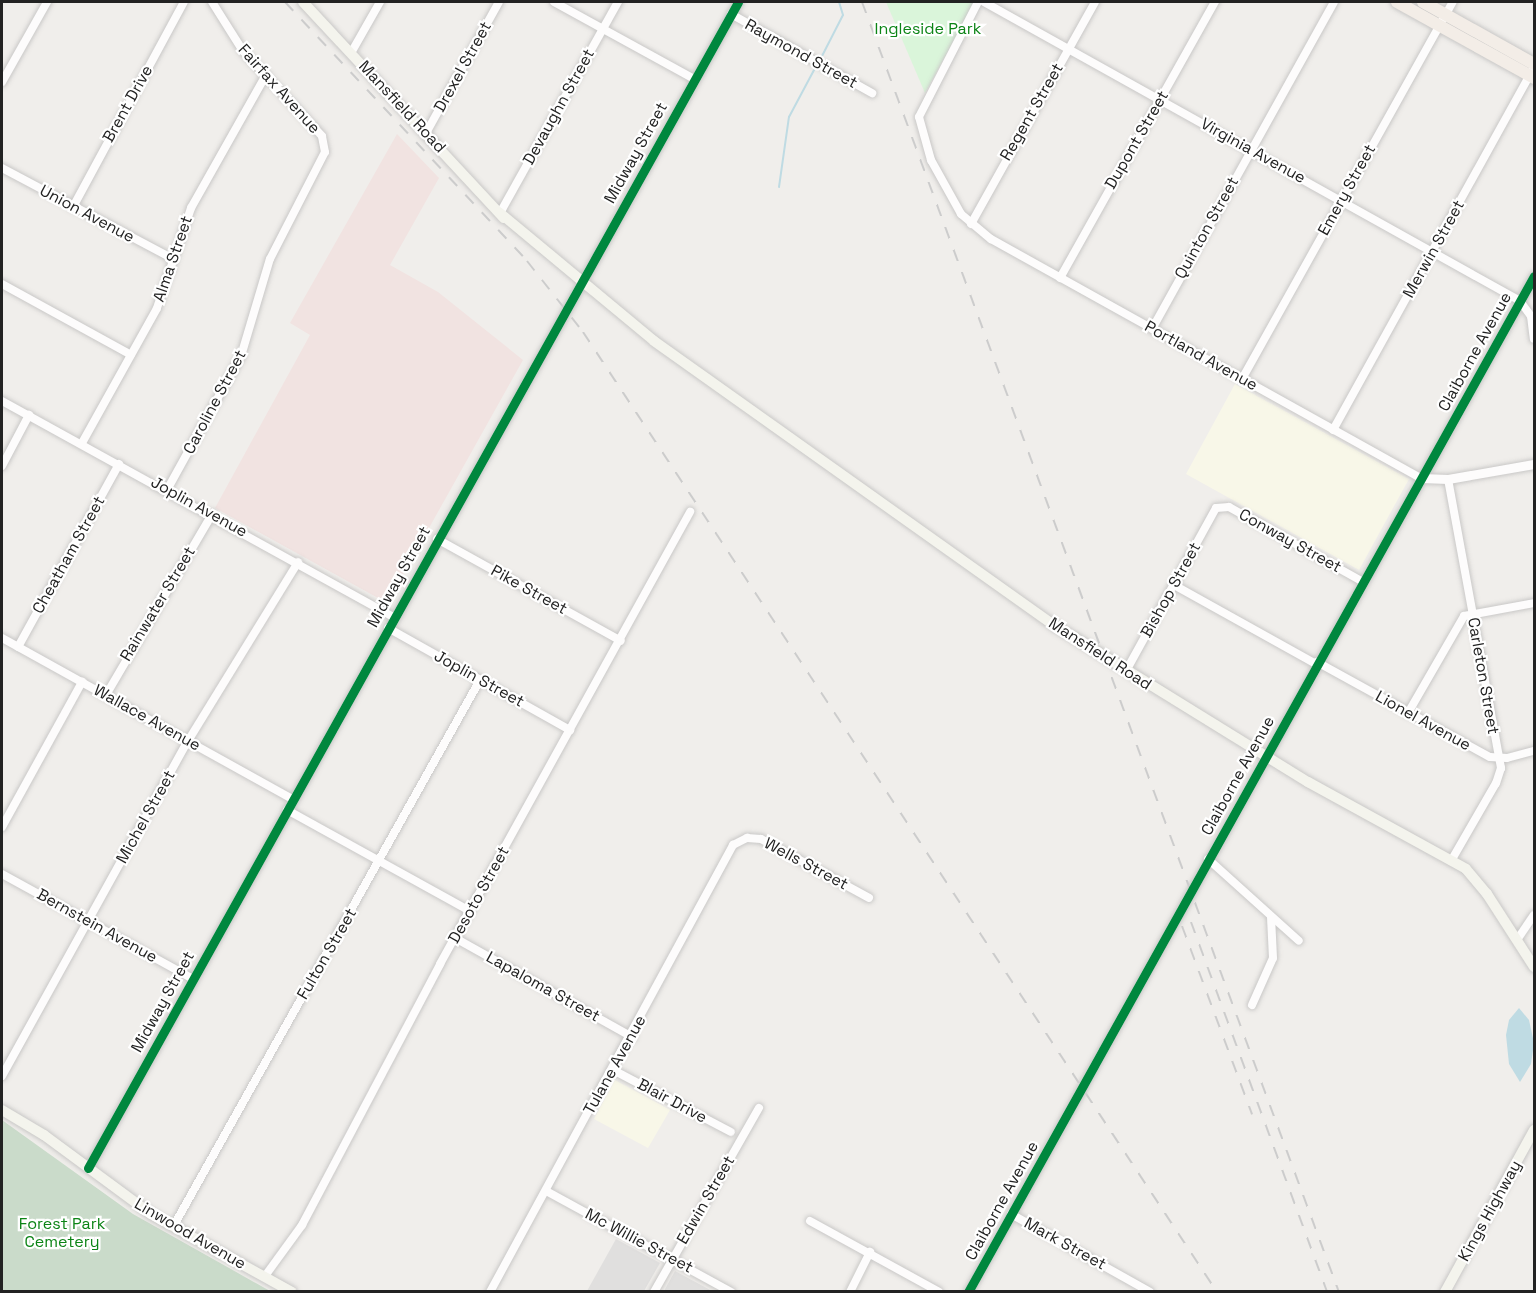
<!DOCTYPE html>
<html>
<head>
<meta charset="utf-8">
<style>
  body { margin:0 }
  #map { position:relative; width:1536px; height:1293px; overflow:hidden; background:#f0eeeb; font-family:"Space Grotesk",sans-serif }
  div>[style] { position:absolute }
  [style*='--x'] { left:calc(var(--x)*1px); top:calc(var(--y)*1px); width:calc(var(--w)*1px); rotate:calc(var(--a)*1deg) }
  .commercial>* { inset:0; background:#f1e3e1 }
  .education>* { inset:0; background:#f8f7e8 }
  .cemetery>* { inset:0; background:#cadbca }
  .park>* { inset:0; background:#daf5da }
  .parking>* { inset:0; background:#e0dfde }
  .water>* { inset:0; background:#bfdbe3 }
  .stream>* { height:2px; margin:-1px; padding:0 1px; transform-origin:1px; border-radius:1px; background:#bfdbe3 }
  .roads { filter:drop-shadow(0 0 2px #c9c8c7) drop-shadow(0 0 2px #c9c8c7) }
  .minor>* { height:8px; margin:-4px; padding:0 4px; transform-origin:4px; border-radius:4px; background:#fdfcfc }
  .tertiary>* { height:9px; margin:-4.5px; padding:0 4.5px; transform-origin:4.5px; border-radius:4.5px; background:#fdfcfc }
  .secondary>* { height:10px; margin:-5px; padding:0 5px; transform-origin:5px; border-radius:5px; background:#f4f4ed }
  .primary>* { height:12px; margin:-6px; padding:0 6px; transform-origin:6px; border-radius:6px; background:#f3ede7 }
  .rail>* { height:2px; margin-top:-1px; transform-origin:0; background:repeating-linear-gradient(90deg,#ccc 0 12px,transparent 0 24px) }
  .cycleway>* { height:9px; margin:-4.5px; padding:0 4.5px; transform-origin:4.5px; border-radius:4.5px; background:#00873e }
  span { translate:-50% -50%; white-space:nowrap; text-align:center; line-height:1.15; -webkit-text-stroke:4.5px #fff; paint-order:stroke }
  .park-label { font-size:16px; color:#0c8416 }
  .street-label { font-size:16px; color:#222 }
  .frame { position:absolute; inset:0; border:3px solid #222; pointer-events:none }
</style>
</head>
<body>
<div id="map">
  <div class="commercial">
    <i style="clip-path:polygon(397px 134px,439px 178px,390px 265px,438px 292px,523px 360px,387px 603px,215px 508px,310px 335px,290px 323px)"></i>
  </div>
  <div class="education">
    <i style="clip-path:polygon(1235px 384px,1409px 479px,1359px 570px,1186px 474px)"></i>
    <i style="clip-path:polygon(615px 1080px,670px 1110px,648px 1148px,594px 1119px)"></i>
  </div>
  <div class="cemetery">
    <i style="clip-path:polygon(2px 1120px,133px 1214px,270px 1291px,2px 1291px)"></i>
  </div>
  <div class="park">
    <i style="clip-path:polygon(886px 2px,975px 2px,925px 93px)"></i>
  </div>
  <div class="parking">
    <i style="clip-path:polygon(616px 1239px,660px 1263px,644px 1291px,587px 1291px)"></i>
    <i style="clip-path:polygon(675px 1271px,712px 1291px,664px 1291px)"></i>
  </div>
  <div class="water">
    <i style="clip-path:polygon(1519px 1008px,1529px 1020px,1534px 1043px,1531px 1064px,1520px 1082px,1509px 1064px,1506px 1035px,1509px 1020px)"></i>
  </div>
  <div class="stream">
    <i style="--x:821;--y:58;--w:48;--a:-62.9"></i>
    <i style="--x:843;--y:15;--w:14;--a:-107"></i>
    <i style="--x:779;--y:187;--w:71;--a:-81.9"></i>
    <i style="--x:789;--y:117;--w:55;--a:-62"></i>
  </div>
  <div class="roads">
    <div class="minor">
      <i style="--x:554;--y:2;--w:160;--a:28.8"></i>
      <i style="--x:978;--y:2;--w:129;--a:117.2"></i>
      <i style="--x:919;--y:117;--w:45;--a:74.4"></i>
      <i style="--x:931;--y:160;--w:62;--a:60.9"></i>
      <i style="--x:961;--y:214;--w:39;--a:40"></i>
      <i style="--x:991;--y:239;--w:492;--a:29.1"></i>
      <i style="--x:984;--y:2;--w:614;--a:29.15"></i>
      <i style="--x:1520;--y:301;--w:19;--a:54"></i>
      <i style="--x:1531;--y:316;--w:23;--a:83"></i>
      <i style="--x:731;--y:14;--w:162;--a:29.3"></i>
      <i style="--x:351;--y:53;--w:59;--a:-60.4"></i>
      <i style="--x:2;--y:82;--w:92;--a:-60.6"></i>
      <i style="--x:426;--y:133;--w:150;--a:-60.9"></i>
      <i style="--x:2;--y:168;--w:194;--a:28"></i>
      <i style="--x:73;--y:207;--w:233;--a:-61.6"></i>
      <i style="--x:500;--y:213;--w:242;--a:-60.8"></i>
      <i style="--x:971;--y:224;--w:254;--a:-60.8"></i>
      <i style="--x:1060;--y:278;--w:317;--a:-60.7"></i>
      <i style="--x:2;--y:284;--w:147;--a:28.8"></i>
      <i style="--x:1152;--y:329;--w:374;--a:-60.9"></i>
      <i style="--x:1242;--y:379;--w:432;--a:-60.8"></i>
      <i style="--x:2;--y:401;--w:448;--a:28.9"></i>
      <i style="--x:1333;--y:430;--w:414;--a:-61"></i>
      <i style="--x:82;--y:443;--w:154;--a:-60.9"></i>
      <i style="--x:157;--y:308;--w:106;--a:-71.2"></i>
      <i style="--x:191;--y:208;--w:153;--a:-60.6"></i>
      <i style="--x:2;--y:466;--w:58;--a:-62.1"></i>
      <i style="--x:1448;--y:479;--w:294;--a:79.6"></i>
      <i style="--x:1501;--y:768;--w:16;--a:108"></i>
      <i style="--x:1496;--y:783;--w:90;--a:120"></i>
      <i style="--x:167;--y:490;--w:153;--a:-61.1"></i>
      <i style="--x:241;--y:356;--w:101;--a:-73.4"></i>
      <i style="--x:270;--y:259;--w:120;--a:-62.8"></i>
      <i style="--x:325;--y:152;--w:16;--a:-101"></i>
      <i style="--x:322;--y:136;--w:116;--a:-132.9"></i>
      <i style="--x:243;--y:51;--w:58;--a:-122.3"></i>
      <i style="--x:437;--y:539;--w:210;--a:29"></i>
      <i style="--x:1174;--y:585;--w:162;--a:29.1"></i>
      <i style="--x:388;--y:628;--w:209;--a:29.3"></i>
      <i style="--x:2;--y:638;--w:332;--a:29"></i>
      <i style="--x:18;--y:647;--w:209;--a:-61.1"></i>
      <i style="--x:1317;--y:662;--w:197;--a:28.8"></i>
      <i style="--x:1490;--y:757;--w:17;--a:3"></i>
      <i style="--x:1507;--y:758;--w:28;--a:-15"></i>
      <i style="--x:1126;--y:671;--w:186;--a:-61.1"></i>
      <i style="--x:1216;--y:508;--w:13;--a:-4"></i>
      <i style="--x:1229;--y:507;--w:154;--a:29.2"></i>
      <i style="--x:106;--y:695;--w:210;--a:-59.6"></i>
      <i style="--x:1408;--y:713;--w:112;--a:-60"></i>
      <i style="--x:1464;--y:616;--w:71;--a:-10.5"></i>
      <i style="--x:287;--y:810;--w:209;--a:28.9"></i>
      <i style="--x:2;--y:827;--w:166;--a:-61.1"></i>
      <i style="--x:1208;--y:859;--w:122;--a:42"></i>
      <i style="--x:2;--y:874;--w:218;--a:28.8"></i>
      <i style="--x:455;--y:938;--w:203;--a:29.2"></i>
      <i style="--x:1517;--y:940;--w:30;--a:-56"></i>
      <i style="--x:1252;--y:1005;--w:51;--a:-65.9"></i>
      <i style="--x:1273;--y:958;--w:41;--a:-92.8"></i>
      <i style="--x:613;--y:1070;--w:133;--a:27.7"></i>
      <i style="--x:2;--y:1076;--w:383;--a:-61"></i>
      <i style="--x:188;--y:741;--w:210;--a:-58.4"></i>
      <i style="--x:546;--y:1191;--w:211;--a:28.6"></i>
      <i style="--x:1011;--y:1214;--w:159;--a:29.3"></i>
      <i style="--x:810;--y:1221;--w:147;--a:28.8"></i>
      <i style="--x:173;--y:1227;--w:627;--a:-60.7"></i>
      <i style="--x:265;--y:1276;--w:63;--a:-54"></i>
      <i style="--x:302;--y:1225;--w:295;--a:-62.1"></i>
      <i style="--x:440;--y:964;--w:517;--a:-61.05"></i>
      <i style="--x:490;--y:1292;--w:509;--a:-61.47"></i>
      <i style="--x:733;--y:845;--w:16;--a:-27"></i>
      <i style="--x:747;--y:838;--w:14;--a:4"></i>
      <i style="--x:761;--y:839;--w:123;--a:28.6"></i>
      <i style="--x:654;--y:1292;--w:212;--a:-60.3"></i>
      <i style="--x:850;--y:1292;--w:45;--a:-63.4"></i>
    </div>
    <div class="tertiary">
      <i style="--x:1421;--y:478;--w:27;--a:2"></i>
      <i style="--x:1448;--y:479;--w:87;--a:-9.9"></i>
      <i style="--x:88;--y:1168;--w:1335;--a:-60.86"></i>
      <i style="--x:968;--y:1292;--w:1163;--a:-60.88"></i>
    </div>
    <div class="secondary">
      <i style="--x:303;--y:2;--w:295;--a:47.1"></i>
      <i style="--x:500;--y:213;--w:200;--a:39.7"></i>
      <i style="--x:654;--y:341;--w:494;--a:35.4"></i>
      <i style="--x:1057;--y:627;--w:295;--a:31.7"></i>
      <i style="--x:1308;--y:782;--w:180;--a:28.8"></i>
      <i style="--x:1466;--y:869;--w:33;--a:50"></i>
      <i style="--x:1487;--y:894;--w:87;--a:57.2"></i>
      <i style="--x:2;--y:1110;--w:49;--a:30.8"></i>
      <i style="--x:44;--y:1135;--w:133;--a:36.4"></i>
      <i style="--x:151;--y:1214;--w:161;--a:29"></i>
      <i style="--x:1445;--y:1292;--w:185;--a:-61.2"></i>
    </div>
    <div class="primary">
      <i style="--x:1397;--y:2;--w:157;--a:29"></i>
      <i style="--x:1423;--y:2;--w:127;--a:29.2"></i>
    </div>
  </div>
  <div class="rail">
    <i style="--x:285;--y:2;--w:354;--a:46.9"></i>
    <i style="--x:527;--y:261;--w:90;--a:51.7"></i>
    <i style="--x:583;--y:332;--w:1150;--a:56.56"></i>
    <i style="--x:862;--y:2;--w:1375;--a:69.71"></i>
    <i style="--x:1191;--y:922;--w:394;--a:69.8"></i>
    <i style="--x:1182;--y:926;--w:201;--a:69.6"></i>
  </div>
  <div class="cycleway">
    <i style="--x:88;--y:1168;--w:1335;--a:-60.86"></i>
    <i style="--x:968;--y:1292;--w:1163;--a:-60.88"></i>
  </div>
  <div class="park-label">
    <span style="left:928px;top:29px">Ingleside Park</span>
    <span style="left:62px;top:1233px">Forest Park<br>Cemetery</span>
  </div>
  <div class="street-label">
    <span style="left:801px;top:54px;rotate:29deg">Raymond Street</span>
    <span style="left:463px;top:67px;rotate:-61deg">Drexel Street</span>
    <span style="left:279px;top:89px;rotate:48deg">Fairfax Avenue</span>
    <span style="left:128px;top:104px;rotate:-61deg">Brent Drive</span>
    <span style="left:402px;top:107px;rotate:47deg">Mansfield Road</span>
    <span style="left:559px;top:107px;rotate:-61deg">Devaughn Street</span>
    <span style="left:1032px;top:112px;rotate:-60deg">Regent Street</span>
    <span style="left:1137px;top:140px;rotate:-60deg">Dupont Street</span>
    <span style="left:1253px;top:151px;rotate:29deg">Virginia Avenue</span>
    <span style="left:636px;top:153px;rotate:-61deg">Midway Street</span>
    <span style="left:1347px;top:190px;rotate:-61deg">Emery Street</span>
    <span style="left:87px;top:214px;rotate:28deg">Union Avenue</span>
    <span style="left:1207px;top:228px;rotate:-61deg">Quinton Street</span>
    <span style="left:1434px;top:249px;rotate:-61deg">Merwin Street</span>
    <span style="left:173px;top:259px;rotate:-71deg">Alma Street</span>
    <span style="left:1475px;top:352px;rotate:-61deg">Claiborne Avenue</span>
    <span style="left:1201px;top:356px;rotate:29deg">Portland Avenue</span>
    <span style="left:215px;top:402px;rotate:-62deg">Caroline Street</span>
    <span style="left:199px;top:507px;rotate:29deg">Joplin Avenue</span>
    <span style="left:1290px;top:541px;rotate:29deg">Conway Street</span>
    <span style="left:69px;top:555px;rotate:-61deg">Cheatham Street</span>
    <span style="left:399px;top:577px;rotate:-61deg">Midway Street</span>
    <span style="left:529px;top:590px;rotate:29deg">Pike Street</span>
    <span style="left:1171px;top:590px;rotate:-61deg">Bishop Street</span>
    <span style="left:158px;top:604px;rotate:-59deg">Rainwater Street</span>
    <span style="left:1100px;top:654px;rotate:33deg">Mansfield Road</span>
    <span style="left:1483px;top:676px;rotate:80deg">Carleton Street</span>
    <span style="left:479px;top:679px;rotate:29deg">Joplin Street</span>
    <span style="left:147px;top:718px;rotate:29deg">Wallace Avenue</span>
    <span style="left:1423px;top:721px;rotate:29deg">Lionel Avenue</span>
    <span style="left:1238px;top:776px;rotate:-61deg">Claiborne Avenue</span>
    <span style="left:146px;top:817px;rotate:-61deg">Michel Street</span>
    <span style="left:806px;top:864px;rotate:28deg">Wells Street</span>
    <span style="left:479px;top:895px;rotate:-61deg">Desoto Street</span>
    <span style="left:97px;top:926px;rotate:29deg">Bernstein Avenue</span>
    <span style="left:327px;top:954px;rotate:-60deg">Fulton Street</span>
    <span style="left:543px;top:987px;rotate:29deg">Lapaloma Street</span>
    <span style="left:163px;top:1002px;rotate:-61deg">Midway Street</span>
    <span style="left:615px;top:1065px;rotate:-61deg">Tulane Avenue</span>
    <span style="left:672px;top:1101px;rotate:28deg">Blair Drive</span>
    <span style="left:706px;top:1200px;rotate:-60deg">Edwin Street</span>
    <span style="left:1002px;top:1201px;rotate:-61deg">Claiborne Avenue</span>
    <span style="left:1490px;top:1211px;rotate:-61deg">Kings Highway</span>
    <span style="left:190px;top:1234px;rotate:30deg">Linwood Avenue</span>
    <span style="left:639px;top:1241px;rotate:28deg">Mc Willie Street</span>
    <span style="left:1065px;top:1244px;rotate:29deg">Mark Street</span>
  </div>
  <div class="frame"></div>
</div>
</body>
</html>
